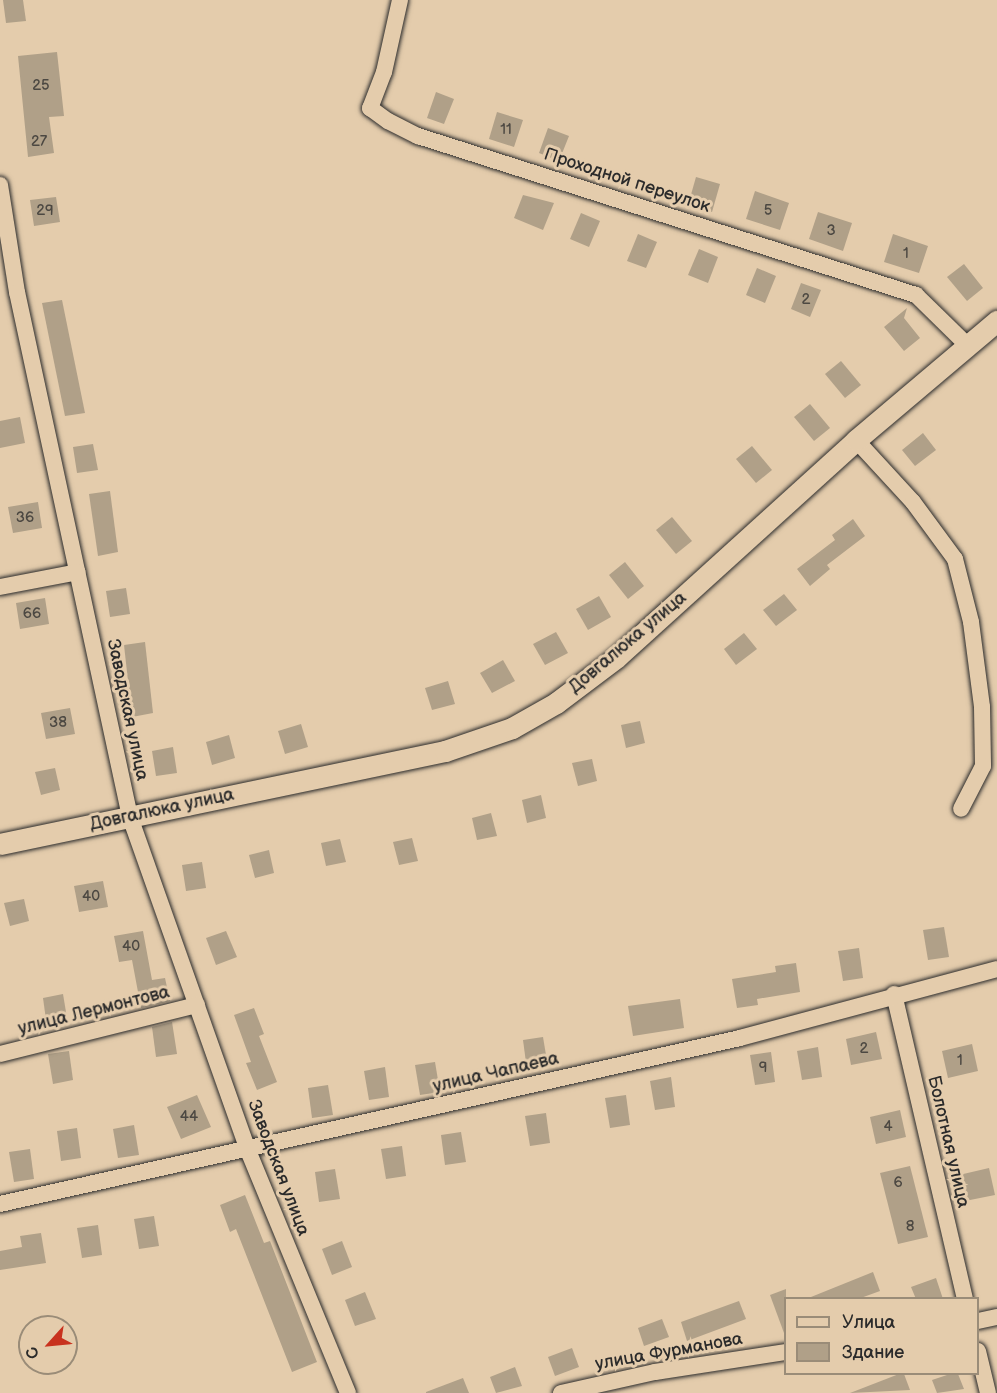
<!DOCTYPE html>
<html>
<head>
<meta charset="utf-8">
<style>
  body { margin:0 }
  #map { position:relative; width:997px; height:1393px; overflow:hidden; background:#e4ccac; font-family:"Balsamiq Sans",sans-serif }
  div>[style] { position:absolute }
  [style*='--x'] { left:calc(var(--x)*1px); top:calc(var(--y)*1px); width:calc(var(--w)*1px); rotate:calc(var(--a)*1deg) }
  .building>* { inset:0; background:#b0a088 }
  .roads { filter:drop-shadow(0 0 2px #2b2b2b) drop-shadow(0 0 2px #2b2b2b) }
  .minor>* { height:16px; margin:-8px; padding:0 8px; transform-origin:8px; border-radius:8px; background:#e4ccac }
  .tertiary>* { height:21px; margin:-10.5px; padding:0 10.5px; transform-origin:10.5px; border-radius:10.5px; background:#e4ccac }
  span { translate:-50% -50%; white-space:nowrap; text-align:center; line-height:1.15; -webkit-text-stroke:6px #e4ccac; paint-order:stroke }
  .number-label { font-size:15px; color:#4c4842 }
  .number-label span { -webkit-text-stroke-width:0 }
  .street-label { font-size:18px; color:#2b2b2b }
  .legend { position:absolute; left:784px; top:1297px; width:195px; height:78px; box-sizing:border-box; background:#e4ccac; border:2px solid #9a8c78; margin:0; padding:8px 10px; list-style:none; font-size:18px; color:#2b2b2b }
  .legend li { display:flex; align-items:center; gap:12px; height:30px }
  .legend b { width:30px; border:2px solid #9a8c78 }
  .north { position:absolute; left:18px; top:1315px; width:60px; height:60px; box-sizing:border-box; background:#e4ccac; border:2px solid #9a8c78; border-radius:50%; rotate:243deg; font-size:16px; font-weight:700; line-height:24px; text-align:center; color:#2b2b2b }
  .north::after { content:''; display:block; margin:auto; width:21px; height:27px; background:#c8321e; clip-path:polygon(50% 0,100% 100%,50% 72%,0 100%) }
</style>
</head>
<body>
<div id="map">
  <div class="building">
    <i style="clip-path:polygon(3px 0,23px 0,26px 21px,6px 23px)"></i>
    <i style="clip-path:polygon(57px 52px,64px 116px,49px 117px,54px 153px,28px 157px,18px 56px)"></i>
    <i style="clip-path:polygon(436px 92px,454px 99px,444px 124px,427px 118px)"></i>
    <i style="clip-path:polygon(497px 112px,523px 120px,514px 147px,489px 139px)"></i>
    <i style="clip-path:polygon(548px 128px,569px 136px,559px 161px,539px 153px)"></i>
    <i style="clip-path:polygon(696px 177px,720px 184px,712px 212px,688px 205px)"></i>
    <i style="clip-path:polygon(755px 191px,789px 203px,780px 230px,746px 219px)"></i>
    <i style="clip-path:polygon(523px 195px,554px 203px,543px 230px,514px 218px)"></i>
    <i style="clip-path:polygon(56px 197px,60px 222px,34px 226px,30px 200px)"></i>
    <i style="clip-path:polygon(818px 212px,852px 223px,843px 251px,809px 239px)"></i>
    <i style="clip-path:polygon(581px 213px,600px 221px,589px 247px,570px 239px)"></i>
    <i style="clip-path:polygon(638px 234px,657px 242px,646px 268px,627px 261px)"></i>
    <i style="clip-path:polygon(893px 234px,928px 246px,919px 273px,884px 262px)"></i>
    <i style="clip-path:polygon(699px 249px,718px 257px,708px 283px,688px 275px)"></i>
    <i style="clip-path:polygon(964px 264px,983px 288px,967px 301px,947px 277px)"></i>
    <i style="clip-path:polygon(757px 268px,776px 276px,765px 303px,746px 295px)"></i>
    <i style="clip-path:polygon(801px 283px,821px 290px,810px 317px,791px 309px)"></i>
    <i style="clip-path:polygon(62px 300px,85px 413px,65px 416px,42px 303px)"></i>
    <i style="clip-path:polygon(907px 308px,904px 318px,920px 338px,904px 351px,884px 327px)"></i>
    <i style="clip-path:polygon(841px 361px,861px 385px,845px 398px,825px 374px)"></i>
    <i style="clip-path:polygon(810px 404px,830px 428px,814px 441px,794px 417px)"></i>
    <i style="clip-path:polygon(20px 417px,25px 443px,0 448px,0 421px)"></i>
    <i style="clip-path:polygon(923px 433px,936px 450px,915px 466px,902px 450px)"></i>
    <i style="clip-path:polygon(93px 444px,98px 470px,77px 473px,73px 447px)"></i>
    <i style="clip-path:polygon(752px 446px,772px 470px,756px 483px,736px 459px)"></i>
    <i style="clip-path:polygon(110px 491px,118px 552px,98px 556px,89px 494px)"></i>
    <i style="clip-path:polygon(38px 502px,42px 528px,13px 533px,8px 507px)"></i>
    <i style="clip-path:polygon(672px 517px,692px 541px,676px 554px,656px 530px)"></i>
    <i style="clip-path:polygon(853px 519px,865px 536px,827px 565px,830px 569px,810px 586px,797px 569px,835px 540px,832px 535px)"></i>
    <i style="clip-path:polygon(625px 562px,644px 586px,628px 599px,609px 575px)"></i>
    <i style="clip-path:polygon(126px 588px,130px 614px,110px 617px,106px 591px)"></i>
    <i style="clip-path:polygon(784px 594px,797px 610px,776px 626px,763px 610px)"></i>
    <i style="clip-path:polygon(599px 596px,611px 617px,588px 630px,576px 609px)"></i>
    <i style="clip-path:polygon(45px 598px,49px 624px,20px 629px,16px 603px)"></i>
    <i style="clip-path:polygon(556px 632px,568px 653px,545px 665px,533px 644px)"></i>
    <i style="clip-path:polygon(744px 633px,757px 649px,736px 665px,724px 649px)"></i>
    <i style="clip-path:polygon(145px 642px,153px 713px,132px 717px,124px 645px)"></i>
    <i style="clip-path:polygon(503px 660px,515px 681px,492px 693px,480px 673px)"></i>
    <i style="clip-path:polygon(448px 681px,455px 704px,432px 710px,425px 688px)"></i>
    <i style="clip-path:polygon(70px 708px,75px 734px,46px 739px,41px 713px)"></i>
    <i style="clip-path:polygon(640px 721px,645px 743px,626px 748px,621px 725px)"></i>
    <i style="clip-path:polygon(301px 724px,308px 747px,285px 754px,278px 731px)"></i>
    <i style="clip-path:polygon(229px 735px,235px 758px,212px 765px,206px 742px)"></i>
    <i style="clip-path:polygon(173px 747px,177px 773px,156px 776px,152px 751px)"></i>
    <i style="clip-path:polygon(592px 759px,597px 781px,578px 786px,572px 763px)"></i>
    <i style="clip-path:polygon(55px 768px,60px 790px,41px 795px,35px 772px)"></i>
    <i style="clip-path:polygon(541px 795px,546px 818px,527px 823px,522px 800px)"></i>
    <i style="clip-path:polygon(491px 813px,497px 836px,477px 840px,472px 818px)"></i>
    <i style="clip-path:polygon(412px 838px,418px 861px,399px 865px,393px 842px)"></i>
    <i style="clip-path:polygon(340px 839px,346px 862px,326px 866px,321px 843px)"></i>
    <i style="clip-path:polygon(269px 850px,274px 873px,255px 878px,249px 855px)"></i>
    <i style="clip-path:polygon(202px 862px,206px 888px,186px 891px,182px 865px)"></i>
    <i style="clip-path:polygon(103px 881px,108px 907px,79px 912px,74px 886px)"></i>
    <i style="clip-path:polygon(24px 899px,29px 921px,10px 926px,4px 903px)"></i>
    <i style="clip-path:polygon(944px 927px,949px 957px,928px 960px,923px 930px)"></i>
    <i style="clip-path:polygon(143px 931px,152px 980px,165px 978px,170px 1001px,141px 1008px,132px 960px,119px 962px,114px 936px)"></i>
    <i style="clip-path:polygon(226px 931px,237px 957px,216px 965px,206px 938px)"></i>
    <i style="clip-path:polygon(859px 948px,863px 978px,843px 981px,838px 951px)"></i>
    <i style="clip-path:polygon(796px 963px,800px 992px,757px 999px,758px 1005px,737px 1008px,732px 979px,776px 972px,775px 966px)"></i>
    <i style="clip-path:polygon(63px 994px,68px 1024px,47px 1027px,43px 998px)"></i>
    <i style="clip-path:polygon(680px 999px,684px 1028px,633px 1036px,628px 1006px)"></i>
    <i style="clip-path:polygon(254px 1008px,264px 1034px,259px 1036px,277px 1082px,257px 1090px,246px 1063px,251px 1062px,234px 1015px)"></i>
    <i style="clip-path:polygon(172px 1022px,177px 1054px,156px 1057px,152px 1027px)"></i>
    <i style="clip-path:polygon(876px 1032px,882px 1059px,851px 1065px,846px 1039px)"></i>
    <i style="clip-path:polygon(543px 1037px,548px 1067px,527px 1070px,523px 1040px)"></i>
    <i style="clip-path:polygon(972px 1044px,978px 1071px,948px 1078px,942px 1051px)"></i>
    <i style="clip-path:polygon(818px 1047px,822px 1077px,802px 1080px,797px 1051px)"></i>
    <i style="clip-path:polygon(69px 1051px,73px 1080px,53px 1084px,48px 1054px)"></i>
    <i style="clip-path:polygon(771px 1052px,775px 1082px,755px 1085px,750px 1055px)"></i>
    <i style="clip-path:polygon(435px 1062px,440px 1092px,420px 1095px,415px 1065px)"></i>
    <i style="clip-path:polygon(385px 1067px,389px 1097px,369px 1100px,364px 1071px)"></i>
    <i style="clip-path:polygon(671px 1077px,675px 1107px,655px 1110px,650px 1081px)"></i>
    <i style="clip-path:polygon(328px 1085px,333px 1115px,312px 1118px,308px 1088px)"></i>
    <i style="clip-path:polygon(197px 1095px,211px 1127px,181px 1139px,167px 1107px)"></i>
    <i style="clip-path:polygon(626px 1095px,630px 1125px,610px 1128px,605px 1098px)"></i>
    <i style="clip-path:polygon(900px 1110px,906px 1137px,876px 1144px,870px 1117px)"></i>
    <i style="clip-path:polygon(546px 1113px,550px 1143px,530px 1146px,525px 1116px)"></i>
    <i style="clip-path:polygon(134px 1125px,139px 1155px,118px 1158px,113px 1129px)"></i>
    <i style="clip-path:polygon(77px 1128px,81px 1158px,61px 1161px,57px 1131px)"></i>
    <i style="clip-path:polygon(461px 1132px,466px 1162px,445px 1165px,441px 1135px)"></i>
    <i style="clip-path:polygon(402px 1146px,406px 1176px,386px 1179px,381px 1149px)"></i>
    <i style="clip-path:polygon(30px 1149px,34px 1179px,14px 1182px,9px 1152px)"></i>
    <i style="clip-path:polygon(910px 1166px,928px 1237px,898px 1244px,880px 1173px)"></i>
    <i style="clip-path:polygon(989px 1168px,995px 1195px,965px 1201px,959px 1175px)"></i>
    <i style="clip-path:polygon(335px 1169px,340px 1199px,319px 1202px,315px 1172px)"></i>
    <i style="clip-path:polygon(245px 1195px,264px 1243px,270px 1241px,317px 1362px,292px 1372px,236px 1229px,230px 1232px,220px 1205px)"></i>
    <i style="clip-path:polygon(154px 1216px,159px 1246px,139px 1249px,134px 1219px)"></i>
    <i style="clip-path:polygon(98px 1225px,102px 1255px,82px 1258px,77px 1228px)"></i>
    <i style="clip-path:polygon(41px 1233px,46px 1263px,0 1270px,0 1251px,22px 1247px,20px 1236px)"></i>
    <i style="clip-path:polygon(342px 1241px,352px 1267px,332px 1275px,322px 1249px)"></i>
    <i style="clip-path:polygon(873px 1272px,880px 1291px,858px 1299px,806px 1299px)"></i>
    <i style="clip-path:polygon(936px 1278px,943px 1299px,916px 1299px,911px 1287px)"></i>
    <i style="clip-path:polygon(786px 1289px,786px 1333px,784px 1333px,770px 1295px)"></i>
    <i style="clip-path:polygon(365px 1292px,376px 1319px,355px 1326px,345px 1300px)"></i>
    <i style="clip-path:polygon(739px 1301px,746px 1319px,687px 1341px,681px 1322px)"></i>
    <i style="clip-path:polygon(662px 1319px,669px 1337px,644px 1346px,638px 1328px)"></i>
    <i style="clip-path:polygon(572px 1348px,579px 1367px,555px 1376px,548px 1357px)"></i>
    <i style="clip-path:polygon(515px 1367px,522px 1386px,496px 1393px,490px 1377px)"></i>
    <i style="clip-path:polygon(899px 1374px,904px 1374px,910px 1390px,850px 1393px)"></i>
    <i style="clip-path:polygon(950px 1374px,958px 1374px,964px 1389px,937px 1393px,932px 1380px)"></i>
    <i style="clip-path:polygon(463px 1378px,469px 1393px,426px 1393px,426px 1392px)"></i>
  </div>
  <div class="roads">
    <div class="minor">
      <i style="--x:400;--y:0;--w:74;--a:102.5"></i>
      <i style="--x:384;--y:72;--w:39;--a:111"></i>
      <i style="--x:370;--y:108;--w:22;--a:36"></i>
      <i style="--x:388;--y:121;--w:34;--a:27"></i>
      <i style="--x:418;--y:136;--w:523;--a:17.71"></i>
      <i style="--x:916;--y:295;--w:71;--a:44.4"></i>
      <i style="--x:0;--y:185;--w:108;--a:81"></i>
      <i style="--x:17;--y:292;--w:537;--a:77.85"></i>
      <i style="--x:130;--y:817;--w:351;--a:70.5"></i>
      <i style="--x:247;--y:1148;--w:265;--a:67.6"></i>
      <i style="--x:856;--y:440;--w:84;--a:47.4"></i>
      <i style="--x:913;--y:502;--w:71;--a:53.6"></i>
      <i style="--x:955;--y:559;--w:65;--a:75.7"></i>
      <i style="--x:971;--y:622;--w:86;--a:82.6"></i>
      <i style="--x:982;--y:707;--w:59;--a:89"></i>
      <i style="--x:983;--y:766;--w:48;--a:117.1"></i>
      <i style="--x:0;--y:587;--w:79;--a:-10.9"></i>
      <i style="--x:894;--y:994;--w:312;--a:76.9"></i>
      <i style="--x:0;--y:1054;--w:203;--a:-14"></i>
      <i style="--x:0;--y:1204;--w:758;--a:-12.64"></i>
      <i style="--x:740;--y:1038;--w:266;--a:-15"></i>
      <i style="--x:978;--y:1321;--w:19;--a:-12"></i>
      <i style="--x:978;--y:1351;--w:43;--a:76.6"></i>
      <i style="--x:561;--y:1393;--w:96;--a:-12.6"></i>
      <i style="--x:655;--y:1372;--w:133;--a:-8.7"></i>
    </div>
    <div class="tertiary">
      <i style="--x:0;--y:844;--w:455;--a:-11.8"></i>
      <i style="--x:445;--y:751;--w:71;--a:-18.9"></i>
      <i style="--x:512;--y:728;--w:51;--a:-29.6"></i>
      <i style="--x:556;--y:703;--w:76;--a:-37"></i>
      <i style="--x:617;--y:657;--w:323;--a:-42.2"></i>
      <i style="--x:856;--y:440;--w:185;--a:-40.2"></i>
    </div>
  </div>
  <div class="number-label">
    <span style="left:41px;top:86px">25</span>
    <span style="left:506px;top:130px">11</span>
    <span style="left:39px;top:142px">27</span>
    <span style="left:45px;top:211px">29</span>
    <span style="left:768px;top:211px">5</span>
    <span style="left:831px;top:231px">3</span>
    <span style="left:906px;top:254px">1</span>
    <span style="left:806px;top:300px">2</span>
    <span style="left:25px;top:518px">36</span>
    <span style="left:32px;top:614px">66</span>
    <span style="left:58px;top:723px">38</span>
    <span style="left:91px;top:897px">40</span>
    <span style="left:131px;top:947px">40</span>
    <span style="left:864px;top:1049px">2</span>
    <span style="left:960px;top:1061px">1</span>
    <span style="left:763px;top:1068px">9</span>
    <span style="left:189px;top:1117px">44</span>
    <span style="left:888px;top:1127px">4</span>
    <span style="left:898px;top:1183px">6</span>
    <span style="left:910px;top:1227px">8</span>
  </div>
  <div class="street-label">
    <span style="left:627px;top:181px;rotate:18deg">Проходной переулок</span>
    <span style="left:628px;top:643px;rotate:-40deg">Довгалюка улица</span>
    <span style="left:127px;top:710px;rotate:78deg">Заводская улица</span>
    <span style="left:162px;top:810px;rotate:-12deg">Довгалюка улица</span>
    <span style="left:94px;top:1011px;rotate:-14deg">улица Лермонтова</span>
    <span style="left:496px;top:1073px;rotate:-13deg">улица Чапаева</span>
    <span style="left:948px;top:1142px;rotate:77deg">Болотная улица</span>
    <span style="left:278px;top:1168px;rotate:69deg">Заводская улица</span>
    <span style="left:669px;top:1352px;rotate:-10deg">улица Фурманова</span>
  </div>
  <ul class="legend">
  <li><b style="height:8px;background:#e4ccac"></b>Улица</li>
  <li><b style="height:16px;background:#b0a088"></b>Здание</li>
  </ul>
  <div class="north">С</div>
</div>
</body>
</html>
